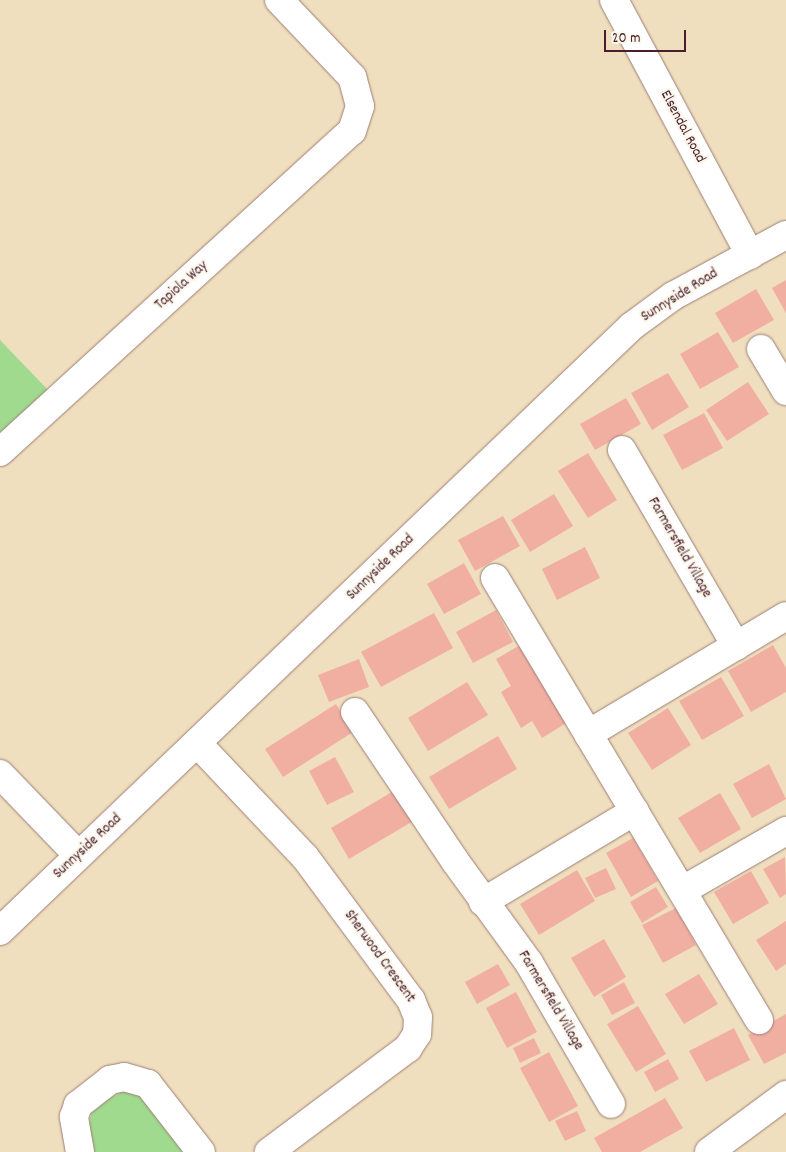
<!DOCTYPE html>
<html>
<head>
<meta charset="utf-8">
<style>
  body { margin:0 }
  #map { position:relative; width:786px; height:1152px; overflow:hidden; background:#f0dfbf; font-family:Dekko,sans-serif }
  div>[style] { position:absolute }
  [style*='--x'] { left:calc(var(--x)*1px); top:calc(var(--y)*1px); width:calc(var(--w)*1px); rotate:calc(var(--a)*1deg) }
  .green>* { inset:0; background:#9fda8e }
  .building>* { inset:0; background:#f1afa2 }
  .roads { filter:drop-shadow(0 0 1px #9d7f75) drop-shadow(0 0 1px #9d7f75) }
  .minor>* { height:28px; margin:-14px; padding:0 14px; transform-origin:14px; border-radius:14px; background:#fff }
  span { translate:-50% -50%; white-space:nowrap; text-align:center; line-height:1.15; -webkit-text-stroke:4.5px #fbf7ec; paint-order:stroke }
  .street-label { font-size:15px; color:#4a1f2b }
  .scale { position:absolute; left:604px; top:30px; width:82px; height:22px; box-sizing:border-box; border:2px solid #4a1f2b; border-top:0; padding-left:6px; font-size:15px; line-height:18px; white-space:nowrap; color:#4a1f2b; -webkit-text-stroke:4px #fbf7ec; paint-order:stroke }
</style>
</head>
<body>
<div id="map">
  <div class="green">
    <i style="clip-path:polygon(0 340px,48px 390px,0 433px)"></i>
    <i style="clip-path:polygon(123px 1091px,139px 1093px,186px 1152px,93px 1152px,88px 1128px,92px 1111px,97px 1105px)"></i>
  </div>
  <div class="building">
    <i style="clip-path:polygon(786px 280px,786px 313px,772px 288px)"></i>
    <i style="clip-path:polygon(756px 289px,774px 320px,733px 343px,715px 313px)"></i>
    <i style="clip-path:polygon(718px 332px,739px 367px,700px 389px,680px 354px)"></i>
    <i style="clip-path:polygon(668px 373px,689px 407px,652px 430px,631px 393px)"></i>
    <i style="clip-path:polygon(748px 382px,769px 414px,727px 441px,706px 410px)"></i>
    <i style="clip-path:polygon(626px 398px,641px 424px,595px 450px,580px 424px)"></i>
    <i style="clip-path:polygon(704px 413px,723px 448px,682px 470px,663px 435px)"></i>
    <i style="clip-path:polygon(588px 453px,617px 500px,588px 518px,558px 471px)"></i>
    <i style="clip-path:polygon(554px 494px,573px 526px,530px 552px,511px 520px)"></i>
    <i style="clip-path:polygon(503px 516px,520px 546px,475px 571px,458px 540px)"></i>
    <i style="clip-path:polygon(585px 547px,600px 578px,557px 600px,542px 569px)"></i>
    <i style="clip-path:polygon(464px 563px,481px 594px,444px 614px,427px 584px)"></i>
    <i style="clip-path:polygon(496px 610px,513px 642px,473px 663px,456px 632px)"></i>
    <i style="clip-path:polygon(434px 613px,453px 648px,381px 687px,361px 652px)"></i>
    <i style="clip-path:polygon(522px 644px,568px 722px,542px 738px,532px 721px,521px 728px,501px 692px,511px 686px,496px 659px)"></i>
    <i style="clip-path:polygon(773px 645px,786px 668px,786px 692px,751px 712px,728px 671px)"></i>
    <i style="clip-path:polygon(359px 659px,369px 687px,329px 702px,318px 675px)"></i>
    <i style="clip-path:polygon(721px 677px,744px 716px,702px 740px,679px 701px)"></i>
    <i style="clip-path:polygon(467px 682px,488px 715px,428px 751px,408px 718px)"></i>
    <i style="clip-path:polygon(336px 704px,353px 732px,283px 777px,265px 749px)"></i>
    <i style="clip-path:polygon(668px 708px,691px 745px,652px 770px,628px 733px)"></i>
    <i style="clip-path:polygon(498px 736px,517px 769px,449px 809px,429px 777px)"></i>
    <i style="clip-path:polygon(335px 757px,354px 792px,327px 805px,309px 771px)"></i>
    <i style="clip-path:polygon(769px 764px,786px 799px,752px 818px,733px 784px)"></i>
    <i style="clip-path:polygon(397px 789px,415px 820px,349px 859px,331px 828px)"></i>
    <i style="clip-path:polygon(720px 793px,741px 829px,700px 853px,678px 818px)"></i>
    <i style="clip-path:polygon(633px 838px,658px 881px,631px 897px,606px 853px)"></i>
    <i style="clip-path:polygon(785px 857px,786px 894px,780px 898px,763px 869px)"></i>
    <i style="clip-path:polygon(606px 868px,616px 889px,595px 898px,585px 878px)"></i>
    <i style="clip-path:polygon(577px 870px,595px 901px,539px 935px,520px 904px)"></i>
    <i style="clip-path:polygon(751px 871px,769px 903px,733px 924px,714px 892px)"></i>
    <i style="clip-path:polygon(656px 887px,668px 907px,642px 923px,630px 902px)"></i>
    <i style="clip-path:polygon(676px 908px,696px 945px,663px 963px,642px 925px)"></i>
    <i style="clip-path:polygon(786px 921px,786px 964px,776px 971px,756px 940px)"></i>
    <i style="clip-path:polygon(604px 939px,626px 977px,594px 997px,571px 958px)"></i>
    <i style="clip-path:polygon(498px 964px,510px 985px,477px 1004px,465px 982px)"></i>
    <i style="clip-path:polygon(699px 974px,718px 1004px,684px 1024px,665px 994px)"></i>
    <i style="clip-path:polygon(624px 982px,635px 1003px,612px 1015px,601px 995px)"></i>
    <i style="clip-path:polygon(516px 992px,537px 1032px,507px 1048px,486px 1008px)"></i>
    <i style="clip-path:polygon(638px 1006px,666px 1054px,636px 1072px,607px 1024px)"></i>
    <i style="clip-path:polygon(786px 1014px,786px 1053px,764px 1064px,748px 1035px)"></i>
    <i style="clip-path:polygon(734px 1028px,750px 1060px,706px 1082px,689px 1051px)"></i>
    <i style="clip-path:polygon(534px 1038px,541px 1053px,520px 1063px,513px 1048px)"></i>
    <i style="clip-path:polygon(549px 1052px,578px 1106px,549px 1122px,520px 1068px)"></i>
    <i style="clip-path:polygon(668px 1059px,679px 1079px,655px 1092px,644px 1072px)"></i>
    <i style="clip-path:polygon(665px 1098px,683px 1128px,640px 1152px,602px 1152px,594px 1138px)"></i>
    <i style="clip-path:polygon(577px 1111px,586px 1131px,565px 1141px,555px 1121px)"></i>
  </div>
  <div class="roads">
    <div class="minor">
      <i style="--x:614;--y:0;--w:289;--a:61.9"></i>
      <i style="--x:761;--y:349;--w:49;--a:59.2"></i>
      <i style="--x:622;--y:450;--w:227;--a:59.8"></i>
      <i style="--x:0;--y:452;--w:476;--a:-42.4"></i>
      <i style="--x:352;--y:131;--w:26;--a:-72"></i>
      <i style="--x:360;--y:106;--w:30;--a:-105"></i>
      <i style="--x:352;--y:77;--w:106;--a:-133.5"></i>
      <i style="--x:495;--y:578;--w:515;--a:59.15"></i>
      <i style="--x:355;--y:712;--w:179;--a:56.1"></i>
      <i style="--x:455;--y:861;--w:126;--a:54"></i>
      <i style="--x:529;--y:963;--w:163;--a:59.8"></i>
      <i style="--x:588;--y:734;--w:230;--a:-30.8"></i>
      <i style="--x:198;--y:744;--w:156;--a:46.6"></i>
      <i style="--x:305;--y:857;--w:178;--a:53.5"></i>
      <i style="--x:411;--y:1000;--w:18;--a:68"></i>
      <i style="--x:418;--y:1017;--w:17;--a:93"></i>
      <i style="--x:417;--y:1034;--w:17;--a:123"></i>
      <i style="--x:408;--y:1048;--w:174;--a:143.2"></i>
      <i style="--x:0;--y:774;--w:112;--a:46.1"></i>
      <i style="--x:683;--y:890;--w:119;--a:-29.8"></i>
      <i style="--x:483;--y:902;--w:177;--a:-30.9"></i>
      <i style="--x:0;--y:931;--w:875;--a:-43.75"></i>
      <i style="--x:632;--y:326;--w:51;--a:-36.2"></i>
      <i style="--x:673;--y:296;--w:128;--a:-28.4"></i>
      <i style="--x:80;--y:1152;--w:36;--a:-100"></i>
      <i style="--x:74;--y:1117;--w:13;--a:-72"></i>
      <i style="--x:78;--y:1105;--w:41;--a:-38"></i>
      <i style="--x:110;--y:1080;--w:14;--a:-12"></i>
      <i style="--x:124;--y:1077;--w:25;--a:16"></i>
      <i style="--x:148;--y:1084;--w:86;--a:52.1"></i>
      <i style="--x:709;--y:1152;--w:96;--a:-36.5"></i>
    </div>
  </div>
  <div class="street-label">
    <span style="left:682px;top:127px;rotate:62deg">Elsendal Road</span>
    <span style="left:182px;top:286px;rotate:-42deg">Tapiola Way</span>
    <span style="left:680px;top:296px;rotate:-32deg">Sunnyside Road</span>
    <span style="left:679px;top:548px;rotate:60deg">Farmersfield Village</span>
    <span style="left:381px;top:568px;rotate:-44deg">Sunnyside Road</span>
    <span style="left:88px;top:847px;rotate:-43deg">Sunnyside Road</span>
    <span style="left:379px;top:957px;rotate:54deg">Sherwood Crescent</span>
    <span style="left:550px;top:1001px;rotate:59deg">Farmersfield Village</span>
  </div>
  <div class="scale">20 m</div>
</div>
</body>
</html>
